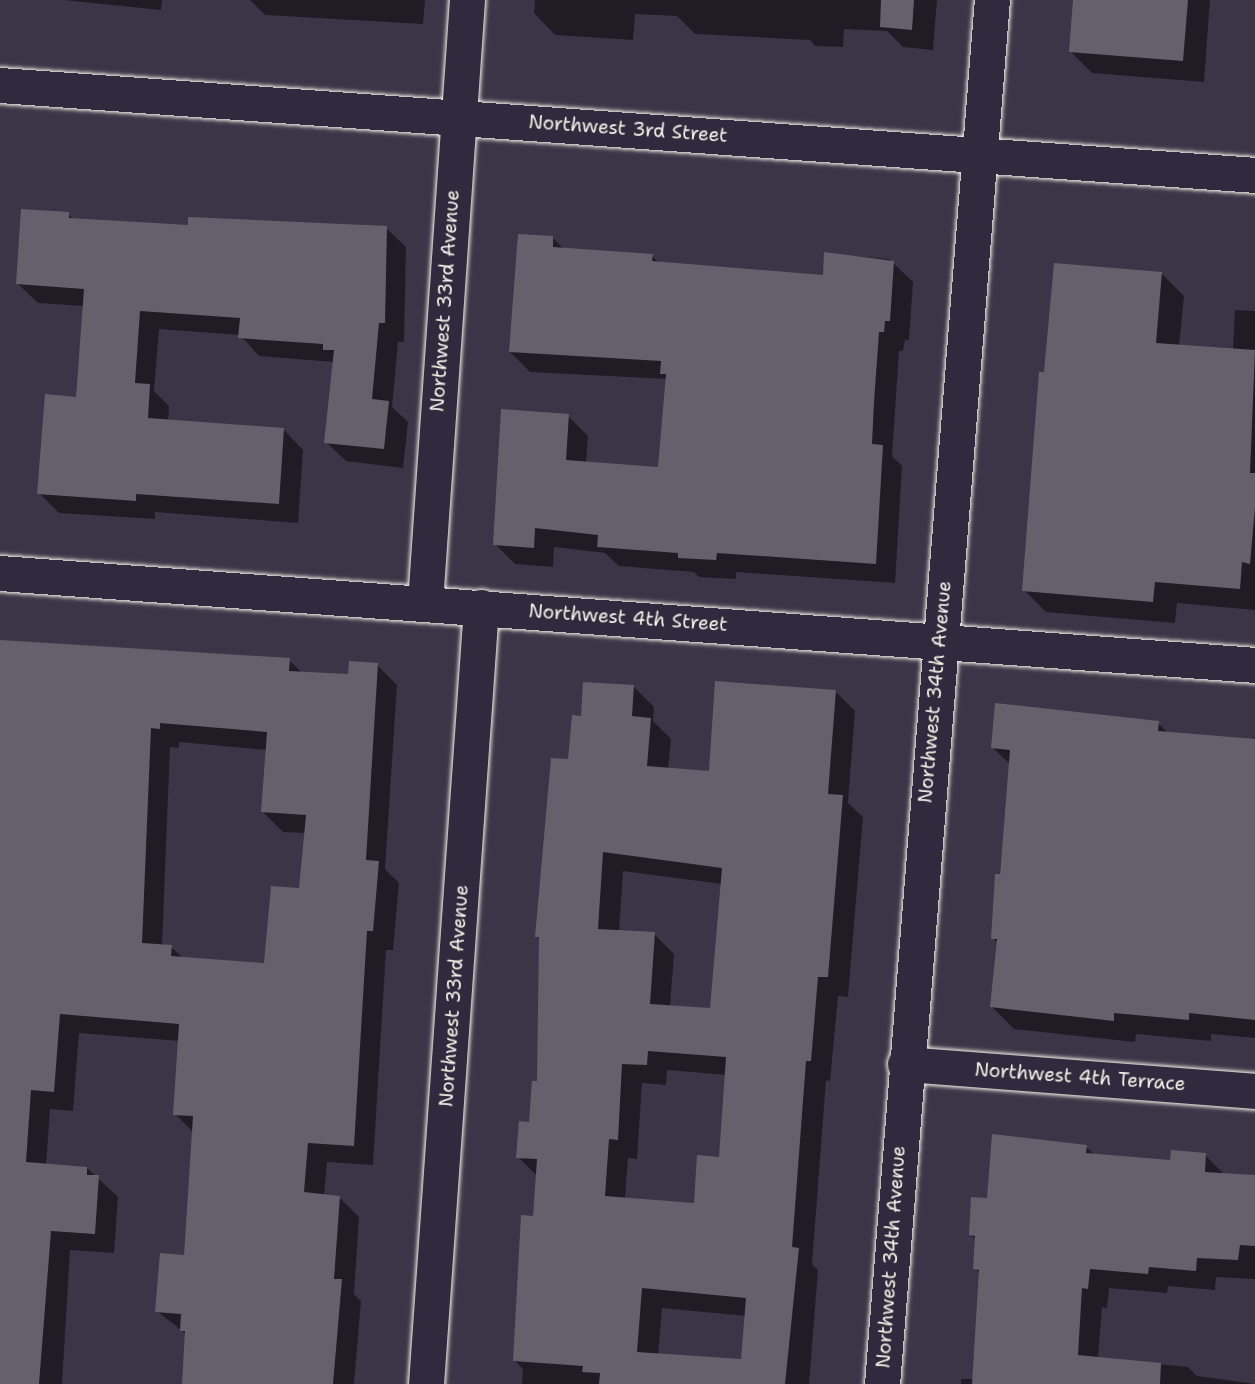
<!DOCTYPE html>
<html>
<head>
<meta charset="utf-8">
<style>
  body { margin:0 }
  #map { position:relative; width:1255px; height:1384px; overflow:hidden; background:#3b3647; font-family:"Shantell Sans",sans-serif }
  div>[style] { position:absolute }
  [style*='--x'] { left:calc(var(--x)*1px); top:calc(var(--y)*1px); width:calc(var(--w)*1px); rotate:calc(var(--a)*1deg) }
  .shadow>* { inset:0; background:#0007 }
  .building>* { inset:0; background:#65616c }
  .roads { filter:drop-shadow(0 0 2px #f4f1e8) drop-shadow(0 0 2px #f4f1e8) }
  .minor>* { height:35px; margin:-17.5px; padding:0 17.5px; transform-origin:17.5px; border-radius:17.5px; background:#2f2a3d }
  span { translate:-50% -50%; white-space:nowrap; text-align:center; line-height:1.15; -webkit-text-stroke:5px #2f2a3d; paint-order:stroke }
  .street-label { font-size:19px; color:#f4f1e8 }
</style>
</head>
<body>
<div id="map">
  <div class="shadow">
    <i style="clip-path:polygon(64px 0,162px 0,161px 10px)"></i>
    <i style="clip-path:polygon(250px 0,425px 0,423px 24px,265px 15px)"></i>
    <i style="clip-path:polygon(535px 0,937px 0,933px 50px,903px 47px,887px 31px,844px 29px,843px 47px,815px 46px,810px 40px,695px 34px,677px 16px,635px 14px,633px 40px,555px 35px,534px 13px)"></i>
    <i style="clip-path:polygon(1076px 0,1210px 0,1204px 82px,1092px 73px,1071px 52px)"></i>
    <i style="clip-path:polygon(68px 214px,74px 220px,189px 227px,386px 228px,406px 247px,404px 342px,398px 342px,392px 407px,408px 422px,403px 468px,346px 461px,326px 442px,334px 362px,259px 356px,240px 335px,159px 329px,154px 391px,169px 406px,168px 421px,284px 430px,303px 450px,298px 523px,155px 512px,155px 519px,59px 513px,39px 493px,77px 399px,84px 306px,38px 303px,18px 284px)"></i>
    <i style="clip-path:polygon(553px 238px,564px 249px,652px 256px,660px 264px,824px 277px,826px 254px,889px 259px,913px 282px,909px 340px,905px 340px,903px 351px,899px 351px,892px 456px,902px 466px,895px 583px,736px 572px,736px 579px,699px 577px,694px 572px,619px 566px,605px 553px,554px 547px,553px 567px,515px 564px,495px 544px,568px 416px,588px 436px,586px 463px,660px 469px,668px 379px,530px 372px,510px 352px)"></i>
    <i style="clip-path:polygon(1162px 274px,1184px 296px,1179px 347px,1233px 350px,1235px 310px,1255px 311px,1255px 610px,1177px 603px,1175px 623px,1046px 612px,1024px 590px,1046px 374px)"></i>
    <i style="clip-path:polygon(evenodd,289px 660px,303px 674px,350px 676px,377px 665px,397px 685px,385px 869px,399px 883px,393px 950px,386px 950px,373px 1165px,327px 1162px,324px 1196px,339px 1197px,359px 1217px,354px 1294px,361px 1301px,354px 1384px,184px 1384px,187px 1335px,157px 1311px,186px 1257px,194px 1133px,175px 1114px,180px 1041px,79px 1033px,73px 1111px,50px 1109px,46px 1166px,87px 1168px,118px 1197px,114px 1253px,70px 1250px,62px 1384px,0 1384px,0 676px,289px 660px,179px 742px,267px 750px,263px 812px,283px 832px,306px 833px,301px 890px,265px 965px,183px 958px,171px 947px,162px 946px,170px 747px,179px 748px,179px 742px)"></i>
    <i style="clip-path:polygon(evenodd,634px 687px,654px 707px,653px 721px,671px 739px,668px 769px,710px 772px,835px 691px,855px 711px,848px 803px,863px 817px,848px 997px,838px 996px,830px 1081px,826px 1080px,812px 1264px,818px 1270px,809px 1384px,522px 1384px,523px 1369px,514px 1360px,538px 1177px,518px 1157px,531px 1123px,538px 1083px,541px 941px,537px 936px,570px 761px,582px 718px,634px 687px,623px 871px,722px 884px,712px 1010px,670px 1007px,674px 954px,654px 934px,619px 932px,623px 871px,634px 687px,667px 1070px,727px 1075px,720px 1159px,695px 1205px,625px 1199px,628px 1158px,637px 1159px,642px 1083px,666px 1085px,667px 1070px,634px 687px,662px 1308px,746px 1316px,743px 1361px,658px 1355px,662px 1308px)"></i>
    <i style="clip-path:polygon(1158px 723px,1168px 733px,1254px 740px,1255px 735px,1255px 1038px,1211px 1034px,1211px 1041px,1136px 1034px,1135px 1042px,1014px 1029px,992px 1007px,998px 944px,993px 938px,1011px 765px,993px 748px)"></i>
    <i style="clip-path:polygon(1086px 1147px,1095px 1155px,1172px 1162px,1205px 1155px,1225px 1175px,1255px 1177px,1255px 1279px,1216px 1277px,1215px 1290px,1168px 1286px,1167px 1293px,1109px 1288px,1107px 1308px,1102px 1307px,1098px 1358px,1188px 1367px,1197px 1376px,1255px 1384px,961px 1384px,961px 1379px,974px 1379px,980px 1274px,975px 1268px,977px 1241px,970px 1234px,988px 1200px)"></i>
  </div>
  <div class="building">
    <i style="clip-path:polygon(881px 0,914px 0,912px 30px,880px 27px)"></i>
    <i style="clip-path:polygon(1073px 0,1188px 0,1183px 61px,1069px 52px)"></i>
    <i style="clip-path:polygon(21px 209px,69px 212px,69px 218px,188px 225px,188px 217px,387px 226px,385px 323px,379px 323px,372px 399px,389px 401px,384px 449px,324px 443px,334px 350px,323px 350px,323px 344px,238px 338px,240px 318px,140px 311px,135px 383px,150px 384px,148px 418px,284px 428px,279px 504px,136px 494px,136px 501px,37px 494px,45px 394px,76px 397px,84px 289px,16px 284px)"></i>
    <i style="clip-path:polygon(518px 234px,553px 236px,553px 247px,653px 254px,652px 261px,823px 275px,824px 252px,894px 261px,890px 321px,885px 321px,884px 332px,879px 332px,874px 402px,872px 444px,883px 445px,876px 564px,717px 553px,716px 560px,678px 558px,678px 553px,597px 547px,598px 535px,535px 528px,534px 548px,493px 545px,501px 409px,569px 414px,566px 460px,658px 467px,666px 374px,660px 374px,661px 361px,509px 352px)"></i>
    <i style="clip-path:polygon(1054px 263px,1162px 272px,1156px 343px,1255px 350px,1250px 473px,1255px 473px,1255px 507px,1250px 564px,1242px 562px,1240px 589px,1155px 582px,1153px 602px,1022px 591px,1039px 372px,1044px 372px)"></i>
    <i style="clip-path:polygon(evenodd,0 640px,290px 658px,289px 671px,348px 674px,349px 661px,378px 663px,366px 860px,379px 861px,373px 931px,367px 931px,354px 1146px,308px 1143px,304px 1192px,340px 1196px,334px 1279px,342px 1279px,333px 1384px,182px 1384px,185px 1331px,180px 1331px,181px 1314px,155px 1312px,160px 1253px,184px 1255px,193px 1116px,173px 1115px,179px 1024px,60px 1014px,54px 1092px,31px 1090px,26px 1162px,87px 1167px,87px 1175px,99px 1175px,95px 1234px,51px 1231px,39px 1384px,0 1384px,0 640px,160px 723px,267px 732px,261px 812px,306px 815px,299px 888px,271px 886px,264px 963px,171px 956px,172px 945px,142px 943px,151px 728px,160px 729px,160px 723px)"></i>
    <i style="clip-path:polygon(evenodd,715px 681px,836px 690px,828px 794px,843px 795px,828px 977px,818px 977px,811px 1061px,806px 1061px,792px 1247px,799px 1248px,785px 1384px,599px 1384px,600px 1373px,582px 1372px,583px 1366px,513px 1361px,521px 1215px,533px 1216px,537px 1159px,516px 1158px,519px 1121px,529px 1122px,532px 1081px,537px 1081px,539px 937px,535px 937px,551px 758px,568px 759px,572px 715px,581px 716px,583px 682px,634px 685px,632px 716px,651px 718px,647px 766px,709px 771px,715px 681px,603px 852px,722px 868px,710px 1008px,650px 1004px,655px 932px,598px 929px,603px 852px,715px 681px,648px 1051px,726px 1057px,719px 1157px,697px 1155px,694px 1203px,605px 1196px,609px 1139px,618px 1140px,622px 1064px,647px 1065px,648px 1051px,715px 681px,642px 1288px,746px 1298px,741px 1359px,637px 1352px,642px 1288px)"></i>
    <i style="clip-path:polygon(995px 703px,1159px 721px,1158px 731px,1255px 739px,1255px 1020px,1189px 1013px,1189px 1020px,1114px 1013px,1114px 1021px,990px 1007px,997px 939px,991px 939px,995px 874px,1000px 874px,1010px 750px,991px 748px)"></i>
    <i style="clip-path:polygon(992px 1134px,1087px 1145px,1086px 1153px,1170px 1160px,1171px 1150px,1206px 1153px,1205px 1172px,1255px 1175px,1255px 1246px,1240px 1245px,1238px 1260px,1197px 1258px,1196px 1271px,1149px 1267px,1148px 1274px,1090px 1269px,1088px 1289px,1082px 1288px,1078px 1355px,1161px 1363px,1160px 1384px,972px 1384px,979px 1270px,973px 1269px,975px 1236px,969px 1235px,971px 1197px,987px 1198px)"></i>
  </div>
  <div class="roads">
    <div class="minor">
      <i style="--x:0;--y:85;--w:1258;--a:4.1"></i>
      <i style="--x:0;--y:573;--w:1258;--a:4.19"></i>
      <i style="--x:425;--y:603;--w:604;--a:-86.02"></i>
      <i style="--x:905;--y:1064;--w:351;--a:4.4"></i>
      <i style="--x:426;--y:1384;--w:779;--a:-85.95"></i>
      <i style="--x:882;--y:1384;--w:1388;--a:-85.46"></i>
    </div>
  </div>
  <div class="street-label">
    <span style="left:628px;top:129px;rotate:4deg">Northwest 3rd Street</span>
    <span style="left:445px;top:301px;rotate:-86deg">Northwest 33rd Avenue</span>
    <span style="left:628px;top:618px;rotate:4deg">Northwest 4th Street</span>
    <span style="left:935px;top:692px;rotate:-85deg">Northwest 34th Avenue</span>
    <span style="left:454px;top:996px;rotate:-86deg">Northwest 33rd Avenue</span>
    <span style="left:1080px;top:1077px;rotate:4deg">Northwest 4th Terrace</span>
    <span style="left:891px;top:1257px;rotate:-86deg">Northwest 34th Avenue</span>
  </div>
</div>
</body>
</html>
